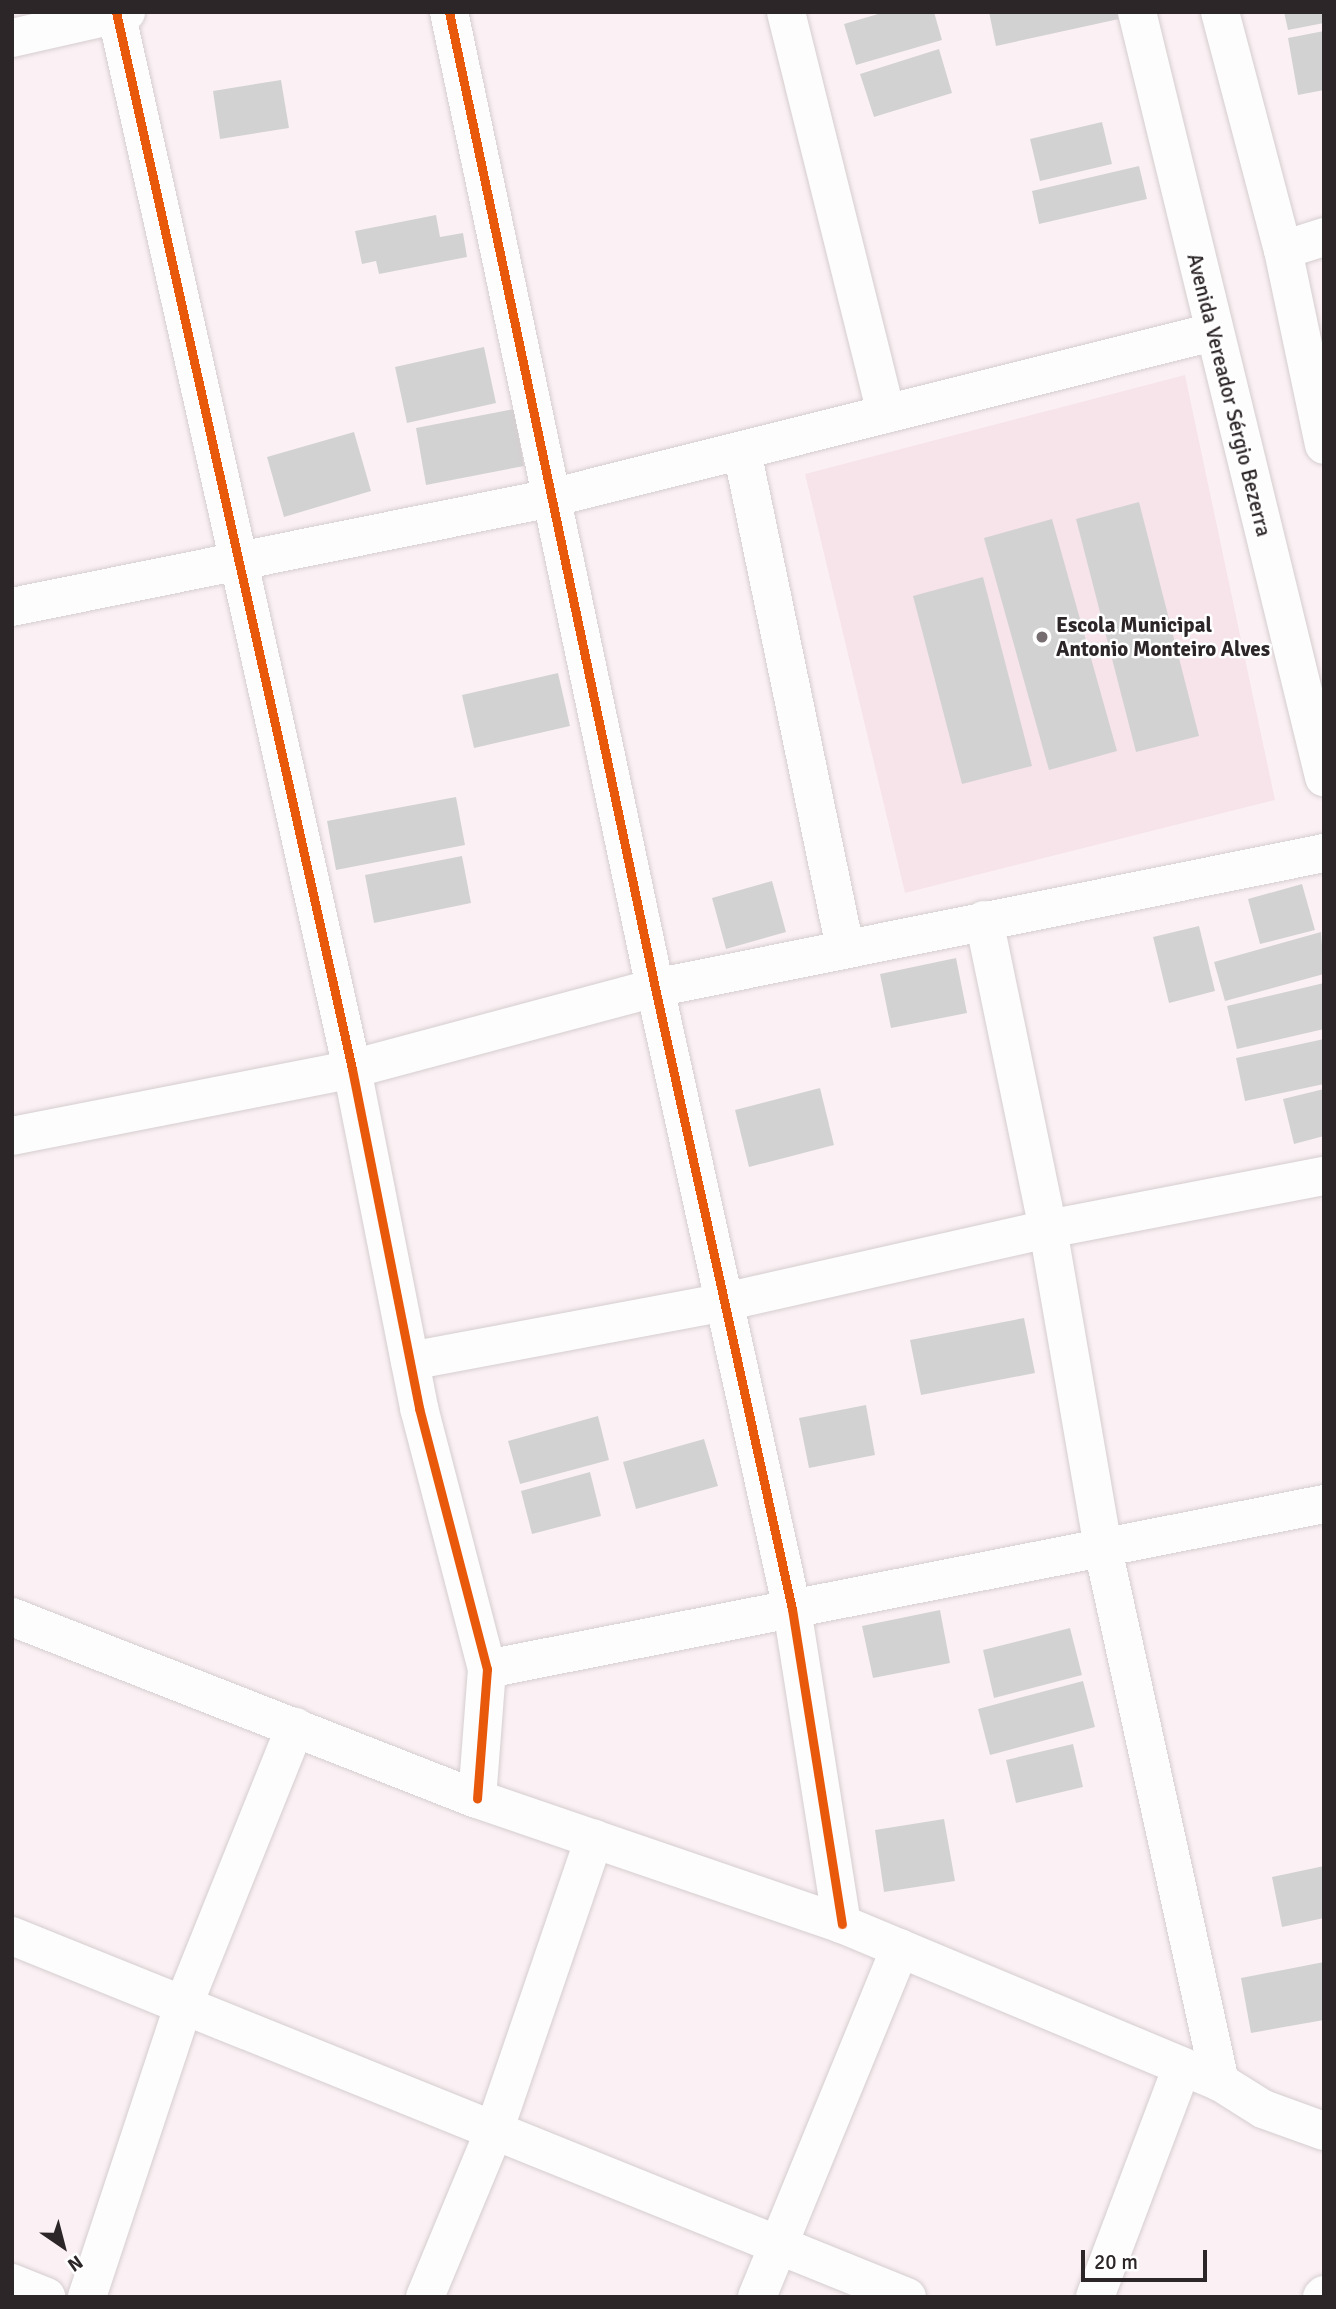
<!DOCTYPE html>
<html>
<head>
<meta charset="utf-8">
<style>
  body { margin:0 }
  #map { position:relative; width:1336px; height:2309px; overflow:hidden; background:#fbf1f4; font-family:Signika,sans-serif }
  div>[style] { position:absolute }
  [style*='--x'] { left:calc(var(--x)*1px); top:calc(var(--y)*1px); width:calc(var(--w)*1px); rotate:calc(var(--a)*1deg) }
  .built>* { inset:0; background:#f7e4ea }
  .building>* { inset:0; background:#d3d2d2 }
  .roads { filter:drop-shadow(0 0 2px #d5cdcf) drop-shadow(0 0 2px #d5cdcf) }
  .minor>* { height:38px; margin:-19px; padding:0 19px; transform-origin:19px; border-radius:19px; background:#fefdfd }
  .cycleway>* { height:9px; margin:-4.5px; padding:0 4.5px; transform-origin:4.5px; border-radius:4.5px; background:#e8590c }
  .dots>* { width:19px; height:19px; translate:-50% -50%; box-sizing:border-box; border:4px solid #fff; border-radius:50% }
  span { translate:-50% -50%; white-space:nowrap; text-align:center; line-height:1.15; -webkit-text-stroke:5px #fff; paint-order:stroke }
  .street-label { font-size:21px; color:#2d2628 }
  .poi-label { font-size:21px; color:#2d2628; font-weight:700 }
  .left { translate:0 -50%; text-align:left }
  .frame { position:absolute; inset:0; border:14px solid #2d2628; pointer-events:none }
  .north { position:absolute; left:28px; top:2211px; width:70px; height:70px; -webkit-text-stroke:5px #fff; paint-order:stroke; rotate:145deg; font-size:19px; font-weight:700; line-height:28px; text-align:center; color:#2d2628 }
  .north::after { content:''; display:block; margin:auto; width:24px; height:32px; background:#2d2628; clip-path:polygon(50% 0,100% 100%,50% 72%,0 100%) }
  .scale { position:absolute; left:1081px; top:2250px; width:126px; height:32px; box-sizing:border-box; border:4px solid #2d2628; border-top:0; padding-left:9px; font-size:21px; line-height:24px; white-space:nowrap; color:#2d2628; -webkit-text-stroke:5px #fff; paint-order:stroke }
</style>
</head>
<body>
<div id="map">
  <div class="built">
    <i style="clip-path:polygon(1185px 375px,1275px 800px,905px 893px,805px 474px)"></i>
  </div>
  <div class="building">
    <i style="clip-path:polygon(885px 12px,934px 12px,942px 40px,856px 65px,844px 24px)"></i>
    <i style="clip-path:polygon(989px 12px,1117px 12px,1119px 19px,996px 46px)"></i>
    <i style="clip-path:polygon(1284px 12px,1324px 12px,1324px 23px,1288px 30px)"></i>
    <i style="clip-path:polygon(1324px 31px,1324px 90px,1298px 95px,1288px 38px)"></i>
    <i style="clip-path:polygon(939px 49px,952px 93px,874px 117px,860px 74px)"></i>
    <i style="clip-path:polygon(281px 80px,289px 128px,220px 139px,213px 91px)"></i>
    <i style="clip-path:polygon(1102px 122px,1112px 164px,1040px 181px,1030px 139px)"></i>
    <i style="clip-path:polygon(1139px 166px,1147px 199px,1039px 224px,1032px 191px)"></i>
    <i style="clip-path:polygon(436px 215px,440px 237px,463px 233px,467px 257px,379px 274px,376px 261px,362px 264px,355px 231px)"></i>
    <i style="clip-path:polygon(484px 347px,496px 403px,407px 423px,395px 367px)"></i>
    <i style="clip-path:polygon(514px 409px,524px 466px,426px 485px,416px 428px)"></i>
    <i style="clip-path:polygon(354px 432px,371px 491px,284px 517px,267px 457px)"></i>
    <i style="clip-path:polygon(1139px 502px,1199px 736px,1136px 752px,1076px 519px)"></i>
    <i style="clip-path:polygon(1052px 519px,1117px 751px,1049px 770px,984px 538px)"></i>
    <i style="clip-path:polygon(983px 577px,1032px 766px,962px 784px,913px 596px)"></i>
    <i style="clip-path:polygon(558px 673px,570px 726px,474px 748px,462px 695px)"></i>
    <i style="clip-path:polygon(456px 797px,465px 845px,336px 870px,327px 821px)"></i>
    <i style="clip-path:polygon(462px 856px,471px 903px,374px 923px,365px 875px)"></i>
    <i style="clip-path:polygon(772px 881px,786px 932px,726px 949px,712px 898px)"></i>
    <i style="clip-path:polygon(1302px 884px,1315px 930px,1260px 944px,1248px 899px)"></i>
    <i style="clip-path:polygon(1199px 926px,1215px 991px,1169px 1003px,1153px 937px)"></i>
    <i style="clip-path:polygon(1321px 932px,1324px 974px,1225px 1001px,1214px 962px)"></i>
    <i style="clip-path:polygon(956px 958px,967px 1013px,891px 1028px,880px 974px)"></i>
    <i style="clip-path:polygon(1324px 983px,1324px 1029px,1237px 1049px,1227px 1006px)"></i>
    <i style="clip-path:polygon(1324px 1039px,1324px 1084px,1245px 1101px,1236px 1058px)"></i>
    <i style="clip-path:polygon(820px 1088px,834px 1145px,749px 1167px,735px 1110px)"></i>
    <i style="clip-path:polygon(1324px 1089px,1324px 1136px,1294px 1144px,1283px 1099px)"></i>
    <i style="clip-path:polygon(1024px 1318px,1035px 1373px,921px 1395px,910px 1340px)"></i>
    <i style="clip-path:polygon(866px 1405px,875px 1455px,809px 1468px,799px 1418px)"></i>
    <i style="clip-path:polygon(598px 1416px,609px 1460px,520px 1484px,508px 1441px)"></i>
    <i style="clip-path:polygon(704px 1439px,718px 1486px,636px 1509px,623px 1462px)"></i>
    <i style="clip-path:polygon(590px 1472px,601px 1516px,532px 1534px,521px 1491px)"></i>
    <i style="clip-path:polygon(940px 1610px,950px 1663px,873px 1678px,862px 1626px)"></i>
    <i style="clip-path:polygon(1070px 1628px,1082px 1675px,994px 1698px,983px 1650px)"></i>
    <i style="clip-path:polygon(1083px 1681px,1095px 1727px,990px 1755px,978px 1709px)"></i>
    <i style="clip-path:polygon(1073px 1744px,1083px 1787px,1016px 1803px,1006px 1760px)"></i>
    <i style="clip-path:polygon(944px 1819px,955px 1881px,884px 1892px,875px 1830px)"></i>
    <i style="clip-path:polygon(1324px 1866px,1324px 1918px,1282px 1927px,1272px 1877px)"></i>
    <i style="clip-path:polygon(1324px 1962px,1324px 2020px,1251px 2033px,1241px 1978px)"></i>
  </div>
  <div class="roads">
    <div class="minor">
      <i style="--x:116;--y:12;--w:1083;--a:77.41"></i>
      <i style="--x:352;--y:1069;--w:346;--a:78.8"></i>
      <i style="--x:419;--y:1408;--w:270;--a:75.4"></i>
      <i style="--x:487;--y:1669;--w:130;--a:94.4"></i>
      <i style="--x:449;--y:12;--w:998;--a:78.08"></i>
      <i style="--x:655;--y:988;--w:636;--a:77.56"></i>
      <i style="--x:792;--y:1609;--w:319;--a:81"></i>
      <i style="--x:786;--y:12;--w:414;--a:76"></i>
      <i style="--x:1137;--y:12;--w:788;--a:76.26"></i>
      <i style="--x:1220;--y:12;--w:246;--a:75.2"></i>
      <i style="--x:1283;--y:250;--w:199;--a:78.1"></i>
      <i style="--x:12;--y:38;--w:117;--a:-12.8"></i>
      <i style="--x:1283;--y:250;--w:43;--a:-17.6"></i>
      <i style="--x:742;--y:451;--w:508;--a:78.29"></i>
      <i style="--x:12;--y:607;--w:550;--a:-11.43"></i>
      <i style="--x:551;--y:498;--w:682;--a:-14.08"></i>
      <i style="--x:984;--y:920;--w:316;--a:78.3"></i>
      <i style="--x:1048;--y:1229;--w:325;--a:80.2"></i>
      <i style="--x:1103;--y:1549;--w:546;--a:77.62"></i>
      <i style="--x:12;--y:1136;--w:347;--a:-11.1"></i>
      <i style="--x:352;--y:1069;--w:314;--a:-15"></i>
      <i style="--x:655;--y:988;--w:682;--a:-11.41"></i>
      <i style="--x:410;--y:1361;--w:319;--a:-10.6"></i>
      <i style="--x:724;--y:1302;--w:332;--a:-12.7"></i>
      <i style="--x:1048;--y:1229;--w:281;--a:-10.9"></i>
      <i style="--x:12;--y:1617;--w:499;--a:21.4"></i>
      <i style="--x:477;--y:1799;--w:386;--a:18.9"></i>
      <i style="--x:842;--y:1924;--w:410;--a:22.7"></i>
      <i style="--x:1220;--y:2082;--w:51;--a:32.1"></i>
      <i style="--x:1263;--y:2109;--w:65;--a:19.8"></i>
      <i style="--x:487;--y:1669;--w:853;--a:-11.15"></i>
      <i style="--x:12;--y:1936;--w:965;--a:21.97"></i>
      <i style="--x:12;--y:2283;--w:37;--a:22"></i>
      <i style="--x:87;--y:2297;--w:306;--a:-71.7"></i>
      <i style="--x:183;--y:2006;--w:301;--a:-68.1"></i>
      <i style="--x:425;--y:2297;--w:180;--a:-67.4"></i>
      <i style="--x:494;--y:2131;--w:309;--a:-71.1"></i>
      <i style="--x:757;--y:2297;--w:377;--a:-67.7"></i>
      <i style="--x:1095;--y:2297;--w:246;--a:-69.3"></i>
      <i style="--x:1322;--y:2297;--w:3;--a:-45"></i>
    </div>
  </div>
  <div class="cycleway">
    <i style="--x:116;--y:12;--w:1083;--a:77.41"></i>
    <i style="--x:352;--y:1069;--w:346;--a:78.8"></i>
    <i style="--x:419;--y:1408;--w:270;--a:75.4"></i>
    <i style="--x:487;--y:1669;--w:130;--a:94.4"></i>
    <i style="--x:449;--y:12;--w:998;--a:78.08"></i>
    <i style="--x:655;--y:988;--w:636;--a:77.56"></i>
    <i style="--x:792;--y:1609;--w:319;--a:81"></i>
  </div>
  <div class="dots">
    <i style="left:1042px;top:637px;background:#756d6f"></i>
  </div>
  <div class="street-label">
    <span style="left:1229px;top:395px;rotate:76deg">Avenida Vereador Sérgio Bezerra</span>
  </div>
  <div class="poi-label">
    <span class="left" style="left:1056px;top:637px">Escola Municipal<br>Antonio Monteiro Alves</span>
  </div>
  <div class="frame"></div>
  <div class="north">N</div>
  <div class="scale">20 m</div>
</div>
</body>
</html>
